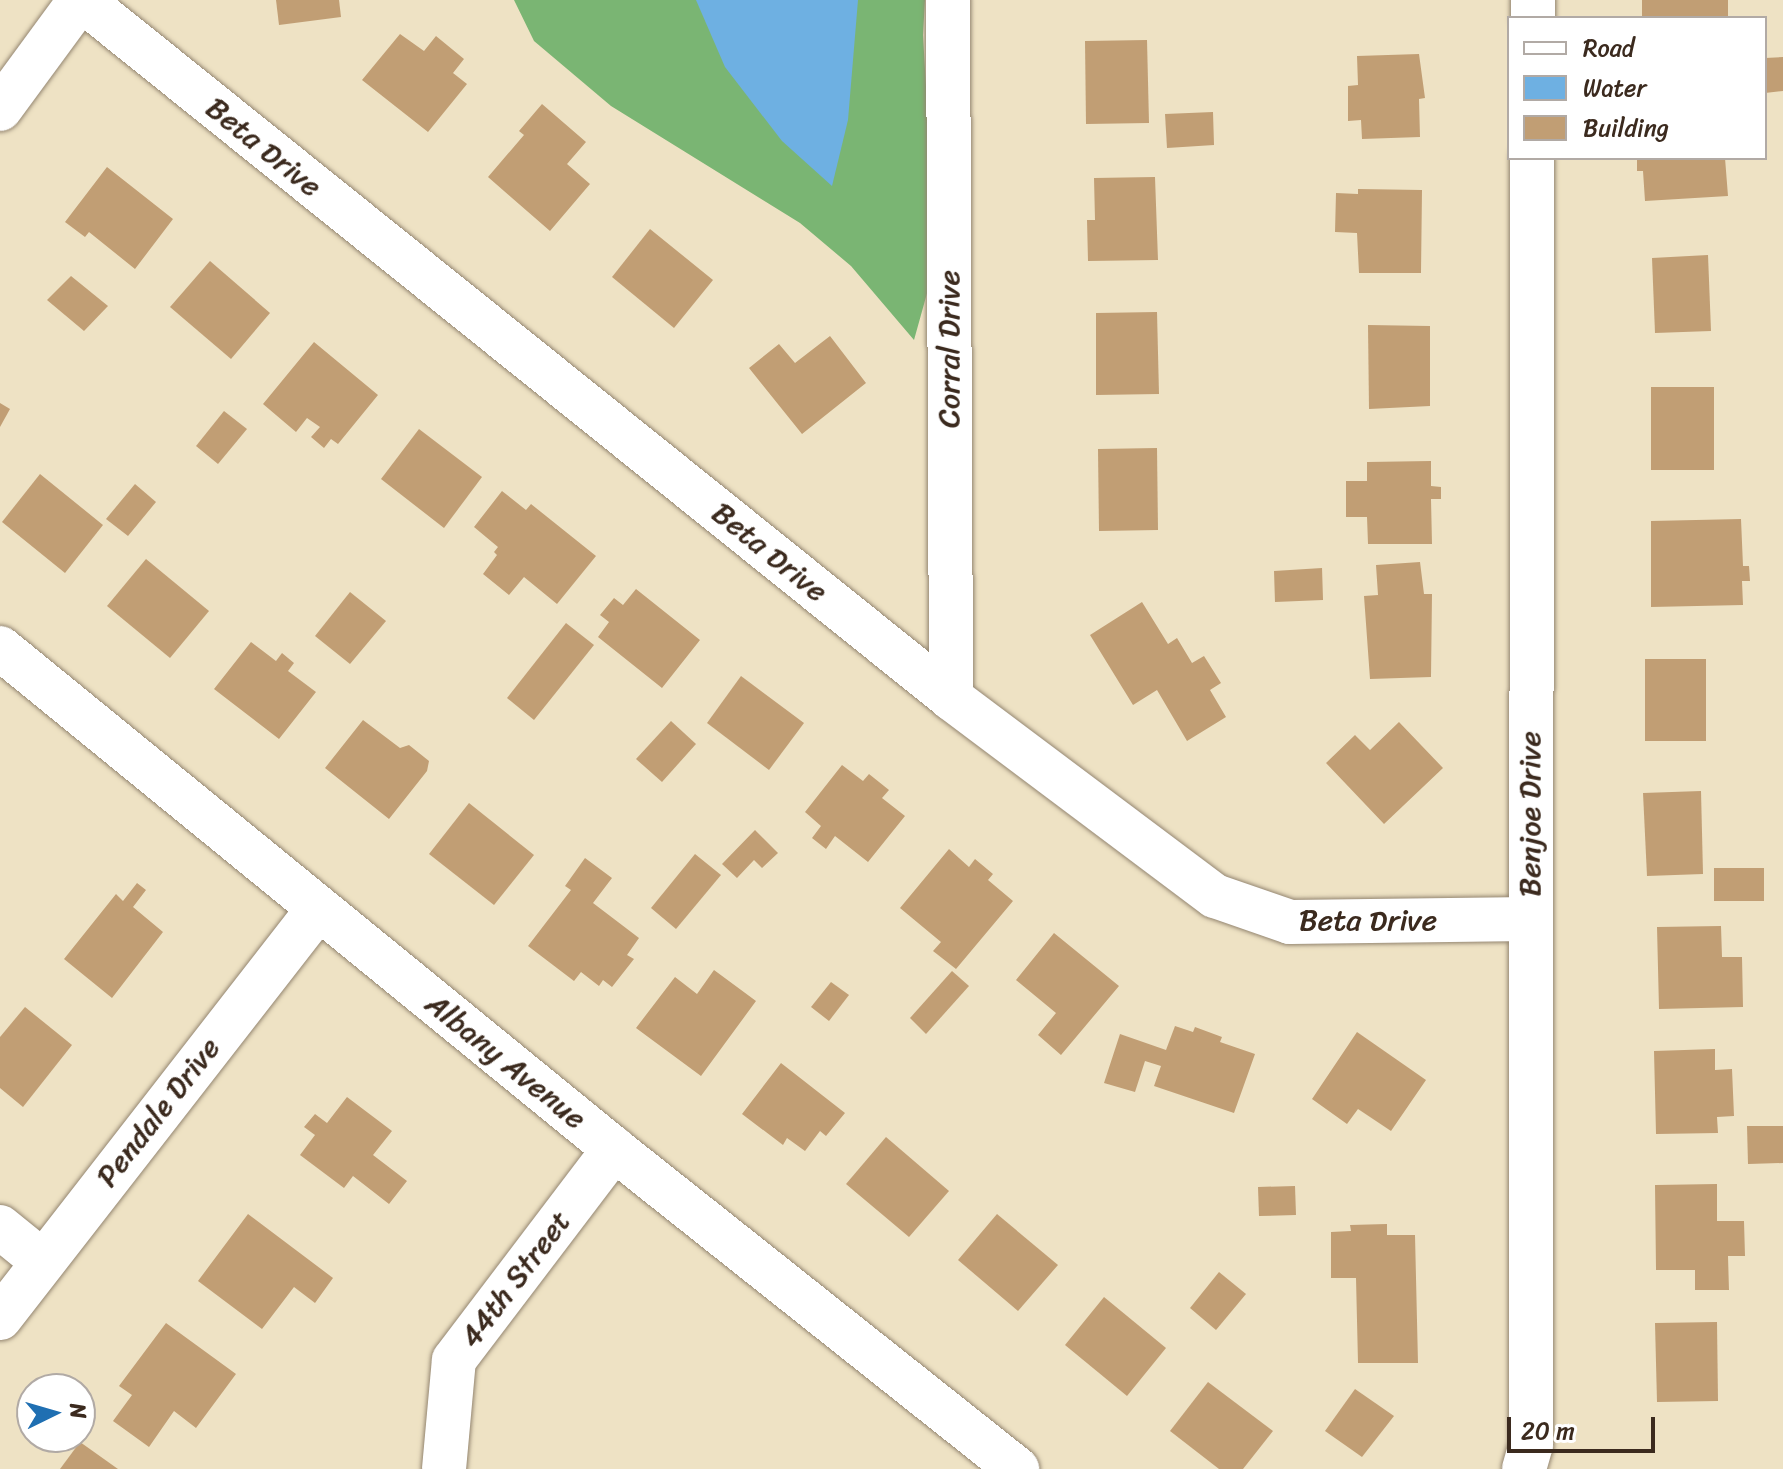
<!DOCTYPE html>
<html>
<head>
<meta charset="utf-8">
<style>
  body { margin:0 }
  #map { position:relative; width:1783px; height:1469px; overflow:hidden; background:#eee2c4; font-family:Sriracha,sans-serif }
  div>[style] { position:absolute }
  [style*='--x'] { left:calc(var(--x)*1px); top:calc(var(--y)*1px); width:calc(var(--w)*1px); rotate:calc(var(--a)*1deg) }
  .forest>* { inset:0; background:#7ab573 }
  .water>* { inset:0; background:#6eb0e2 }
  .building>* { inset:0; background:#c19e74 }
  .roads { filter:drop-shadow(0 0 2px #948671) drop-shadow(0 0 2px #948671) }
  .minor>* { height:44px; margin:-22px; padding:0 22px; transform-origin:22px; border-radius:22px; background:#fff }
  span { translate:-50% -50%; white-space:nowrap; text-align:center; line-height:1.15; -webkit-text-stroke:6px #fff; paint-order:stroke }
  .street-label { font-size:30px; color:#3b2a1e }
  .legend { position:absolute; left:1507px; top:16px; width:260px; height:144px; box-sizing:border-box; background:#fff; border:2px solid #b1aaa5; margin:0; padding:10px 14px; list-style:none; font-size:24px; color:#3b2a1e }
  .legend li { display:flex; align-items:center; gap:16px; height:40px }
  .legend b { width:40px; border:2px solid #b1aaa5 }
  .north { position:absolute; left:16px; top:1373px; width:80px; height:80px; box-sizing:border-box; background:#fff; border:2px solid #b1aaa5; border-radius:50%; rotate:85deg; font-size:22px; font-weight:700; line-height:32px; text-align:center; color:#3b2a1e }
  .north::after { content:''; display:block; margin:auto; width:28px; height:36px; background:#1f6fb2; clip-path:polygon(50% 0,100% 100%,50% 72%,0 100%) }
  .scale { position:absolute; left:1507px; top:1417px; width:148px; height:36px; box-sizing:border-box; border:4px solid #3b2a1e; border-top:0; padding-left:10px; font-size:24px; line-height:28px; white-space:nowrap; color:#3b2a1e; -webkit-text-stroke:6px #fff; paint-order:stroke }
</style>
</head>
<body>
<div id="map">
  <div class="forest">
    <i style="clip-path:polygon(514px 0,925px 0,923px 35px,931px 172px,931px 279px,914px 340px,851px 266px,800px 223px,611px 106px,534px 41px)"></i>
  </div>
  <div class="water">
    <i style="clip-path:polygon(696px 0,858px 0,848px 120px,832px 186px,782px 141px,725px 67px)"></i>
  </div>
  <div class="building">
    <i style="clip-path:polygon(276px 0,339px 0,341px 17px,279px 25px)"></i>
    <i style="clip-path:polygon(1642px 0,1728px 0,1728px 18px,1642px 18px)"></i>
    <i style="clip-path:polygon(400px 34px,424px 51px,436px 36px,464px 59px,453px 73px,467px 84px,428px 132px,362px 80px)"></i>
    <i style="clip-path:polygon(1147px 40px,1149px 123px,1086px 124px,1085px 41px)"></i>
    <i style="clip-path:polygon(1419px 54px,1425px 98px,1419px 99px,1420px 137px,1362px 139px,1361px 120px,1348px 121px,1348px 86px,1358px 85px,1357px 56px)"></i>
    <i style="clip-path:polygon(1783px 57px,1783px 91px,1765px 93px,1765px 58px)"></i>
    <i style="clip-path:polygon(542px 104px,586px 142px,567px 164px,590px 184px,550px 231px,488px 177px,524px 135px,519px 131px)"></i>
    <i style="clip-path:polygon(1213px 112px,1214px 145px,1167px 148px,1165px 114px)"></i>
    <i style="clip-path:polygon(1646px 158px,1725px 158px,1728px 196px,1645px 201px,1643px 171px,1637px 171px,1637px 159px)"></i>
    <i style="clip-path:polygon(107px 167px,173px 219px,135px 269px,89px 232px,85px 237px,65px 222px)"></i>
    <i style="clip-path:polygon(1155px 177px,1158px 260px,1088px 261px,1087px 220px,1095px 220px,1094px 178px)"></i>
    <i style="clip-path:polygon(1358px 189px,1422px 190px,1421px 273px,1359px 273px,1357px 233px,1335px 232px,1336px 193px,1358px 194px)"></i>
    <i style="clip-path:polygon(650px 229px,713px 280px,674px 328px,612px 277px)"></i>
    <i style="clip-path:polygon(1708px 255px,1711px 331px,1655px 333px,1652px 258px)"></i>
    <i style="clip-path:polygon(210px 261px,270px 313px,231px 359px,170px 307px)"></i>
    <i style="clip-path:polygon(71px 276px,108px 306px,84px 331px,47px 300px)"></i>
    <i style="clip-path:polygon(1157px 312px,1159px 394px,1096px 395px,1096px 313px)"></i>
    <i style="clip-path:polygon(1368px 325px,1430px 326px,1430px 406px,1369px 409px)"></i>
    <i style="clip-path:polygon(830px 336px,866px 383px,802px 434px,749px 368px,779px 344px,795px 363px)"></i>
    <i style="clip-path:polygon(314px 342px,378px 395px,338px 444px,331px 439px,324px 448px,311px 437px,320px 427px,307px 418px,296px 432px,263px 404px)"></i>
    <i style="clip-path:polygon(1651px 387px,1714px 387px,1714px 470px,1651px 470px)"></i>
    <i style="clip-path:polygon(0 403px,10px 409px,0 427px)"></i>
    <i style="clip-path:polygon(224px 411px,247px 429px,218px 464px,196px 446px)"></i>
    <i style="clip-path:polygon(419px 429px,482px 477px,444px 528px,381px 479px)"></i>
    <i style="clip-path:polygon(1157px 448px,1158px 530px,1099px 531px,1098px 449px)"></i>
    <i style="clip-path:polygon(1431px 461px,1431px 486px,1441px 487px,1441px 499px,1431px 499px,1432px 544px,1368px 544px,1367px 517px,1346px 517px,1346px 481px,1367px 481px,1367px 462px)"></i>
    <i style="clip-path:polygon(40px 474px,103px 525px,65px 573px,2px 522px)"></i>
    <i style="clip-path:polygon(135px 484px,156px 502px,128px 536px,106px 519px)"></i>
    <i style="clip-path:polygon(502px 491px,526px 510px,531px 504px,596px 556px,557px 604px,524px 577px,509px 595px,483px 574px,497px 555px,494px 552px,498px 547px,474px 527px)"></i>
    <i style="clip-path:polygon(1741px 519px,1743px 566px,1749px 566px,1750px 581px,1742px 581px,1743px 605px,1651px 607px,1651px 521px)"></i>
    <i style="clip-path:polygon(146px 559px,209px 611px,170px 658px,107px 606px)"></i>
    <i style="clip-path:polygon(1420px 562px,1424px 594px,1432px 594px,1431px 677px,1370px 679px,1364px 596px,1378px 595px,1376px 565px)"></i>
    <i style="clip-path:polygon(1322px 568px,1323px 600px,1275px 602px,1274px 571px)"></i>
    <i style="clip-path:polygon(636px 589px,700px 640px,662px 688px,598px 637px,609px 622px,600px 615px,614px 598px,623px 605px)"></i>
    <i style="clip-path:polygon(350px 592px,386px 621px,350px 664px,315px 636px)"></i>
    <i style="clip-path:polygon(1142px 602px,1168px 644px,1177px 638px,1192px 663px,1204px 656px,1221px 683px,1210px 690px,1226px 717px,1187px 741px,1157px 690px,1133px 705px,1090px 635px)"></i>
    <i style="clip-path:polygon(566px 623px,594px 645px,534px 720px,507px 698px)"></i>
    <i style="clip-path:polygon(251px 642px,276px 661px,282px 653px,294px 663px,288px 671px,316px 692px,279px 739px,214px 689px)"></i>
    <i style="clip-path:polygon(1645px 659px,1706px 659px,1706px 741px,1645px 741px)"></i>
    <i style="clip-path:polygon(741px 676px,804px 723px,769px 770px,707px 723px)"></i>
    <i style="clip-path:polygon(363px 720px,400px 748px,409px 745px,429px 761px,427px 771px,389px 819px,325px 768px)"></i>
    <i style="clip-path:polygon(671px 721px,696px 744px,662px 782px,636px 759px)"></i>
    <i style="clip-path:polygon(1399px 722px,1443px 768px,1384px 824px,1326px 763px,1355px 735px,1370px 750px)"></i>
    <i style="clip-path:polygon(842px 765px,863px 781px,869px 774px,889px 790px,882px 798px,905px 816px,868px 862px,835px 836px,826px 849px,812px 838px,821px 826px,805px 812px)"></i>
    <i style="clip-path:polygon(1701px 791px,1703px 874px,1647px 876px,1643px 793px)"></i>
    <i style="clip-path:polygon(469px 803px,534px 855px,494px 905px,429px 854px)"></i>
    <i style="clip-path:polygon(755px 830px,778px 853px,762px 868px,754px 860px,737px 878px,722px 864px)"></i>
    <i style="clip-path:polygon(949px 849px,969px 867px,975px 859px,993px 874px,988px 880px,1013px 901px,956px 969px,933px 951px,941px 942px,900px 908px)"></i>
    <i style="clip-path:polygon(695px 854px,721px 875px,676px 929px,651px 908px)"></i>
    <i style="clip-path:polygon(585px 858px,612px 878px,593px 903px,639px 938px,627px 955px,634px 959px,612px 987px,603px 980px,599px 986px,581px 972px,574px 981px,528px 946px,571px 890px,565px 886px)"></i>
    <i style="clip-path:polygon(1714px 868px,1764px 868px,1764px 901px,1714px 901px)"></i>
    <i style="clip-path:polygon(137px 883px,146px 890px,133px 907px,163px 932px,112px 998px,64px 959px,116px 894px,123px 901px)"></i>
    <i style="clip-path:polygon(1721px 926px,1722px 957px,1742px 957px,1743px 1007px,1659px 1009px,1657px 927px)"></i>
    <i style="clip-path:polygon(1054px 933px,1119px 986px,1061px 1055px,1038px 1035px,1056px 1013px,1016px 980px)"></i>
    <i style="clip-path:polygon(714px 970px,756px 1001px,701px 1076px,636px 1028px,675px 977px,697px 994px)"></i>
    <i style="clip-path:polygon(952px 971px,969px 986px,926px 1034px,910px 1018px)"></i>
    <i style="clip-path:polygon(831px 982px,849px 995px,829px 1021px,811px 1007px)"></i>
    <i style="clip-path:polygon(25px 1007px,72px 1045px,23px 1107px,0 1088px,0 1037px)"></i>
    <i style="clip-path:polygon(1175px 1026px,1193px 1032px,1195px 1027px,1222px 1037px,1220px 1042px,1255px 1054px,1234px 1113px,1154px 1086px,1161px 1066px,1145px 1061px,1135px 1092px,1104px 1083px,1120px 1034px,1166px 1050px)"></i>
    <i style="clip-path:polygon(1357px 1032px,1426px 1080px,1391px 1131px,1358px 1109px,1347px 1124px,1312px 1099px)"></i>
    <i style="clip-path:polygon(1715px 1049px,1715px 1070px,1732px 1069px,1734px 1116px,1717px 1117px,1718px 1133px,1656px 1134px,1654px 1051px)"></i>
    <i style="clip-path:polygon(781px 1063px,845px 1113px,826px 1136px,820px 1131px,805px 1151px,787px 1138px,783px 1145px,742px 1114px)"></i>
    <i style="clip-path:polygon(347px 1097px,392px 1131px,373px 1155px,407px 1181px,389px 1204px,353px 1176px,344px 1188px,300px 1155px,315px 1135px,304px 1127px,315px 1114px,327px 1123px)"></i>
    <i style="clip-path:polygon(1747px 1126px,1783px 1126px,1783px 1163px,1748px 1164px)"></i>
    <i style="clip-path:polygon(886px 1137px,949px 1191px,909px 1237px,846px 1184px)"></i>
    <i style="clip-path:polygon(1717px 1184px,1717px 1221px,1744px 1221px,1745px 1256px,1728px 1256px,1729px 1290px,1695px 1290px,1695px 1270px,1656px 1270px,1655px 1185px)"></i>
    <i style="clip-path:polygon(1295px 1186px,1296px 1215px,1259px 1216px,1258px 1187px)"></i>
    <i style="clip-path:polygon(248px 1214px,333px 1278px,315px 1303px,294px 1287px,262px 1329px,198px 1281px)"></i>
    <i style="clip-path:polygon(997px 1214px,1058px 1265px,1018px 1311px,958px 1260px)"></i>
    <i style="clip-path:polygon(1387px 1224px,1387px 1235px,1415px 1235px,1418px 1363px,1358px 1363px,1356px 1278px,1331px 1278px,1331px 1232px,1351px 1231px,1350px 1225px)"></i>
    <i style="clip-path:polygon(1219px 1272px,1246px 1294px,1216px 1330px,1190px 1308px)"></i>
    <i style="clip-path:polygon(1104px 1297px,1166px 1348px,1127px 1396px,1065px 1345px)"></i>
    <i style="clip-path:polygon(1717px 1322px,1718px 1401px,1657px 1402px,1655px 1323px)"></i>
    <i style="clip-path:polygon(166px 1323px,236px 1374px,196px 1428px,174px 1411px,149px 1447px,113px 1421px,132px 1395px,119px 1386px)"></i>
    <i style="clip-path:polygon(1208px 1382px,1273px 1431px,1243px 1469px,1219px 1469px,1170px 1431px)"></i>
    <i style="clip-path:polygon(1355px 1389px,1394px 1416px,1362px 1457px,1325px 1431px)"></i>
    <i style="clip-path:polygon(80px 1442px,118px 1469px,60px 1469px)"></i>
  </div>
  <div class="roads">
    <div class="minor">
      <i style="--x:82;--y:0;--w:1115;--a:38.77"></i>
      <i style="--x:951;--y:698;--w:330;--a:36.9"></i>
      <i style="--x:1215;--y:896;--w:79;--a:19.1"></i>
      <i style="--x:1290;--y:922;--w:240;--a:-0.7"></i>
      <i style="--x:948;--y:0;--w:698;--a:89.75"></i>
      <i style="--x:1533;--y:18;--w:18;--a:-90"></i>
      <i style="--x:0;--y:109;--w:135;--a:-53.7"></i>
      <i style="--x:0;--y:648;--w:792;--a:39.21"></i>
      <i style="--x:614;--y:1149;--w:515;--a:38.45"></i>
      <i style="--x:0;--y:1227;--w:54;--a:39"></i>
      <i style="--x:0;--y:1318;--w:519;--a:-52.12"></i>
      <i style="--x:444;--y:1469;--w:109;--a:-84.8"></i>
      <i style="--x:454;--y:1360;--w:265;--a:-52.8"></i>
      <i style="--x:1524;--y:1469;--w:25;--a:-74"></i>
      <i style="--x:1531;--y:1445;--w:1287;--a:-89.96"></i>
    </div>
  </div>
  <div class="street-label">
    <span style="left:264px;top:147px;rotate:39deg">Beta Drive</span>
    <span style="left:949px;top:349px;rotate:-90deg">Corral Drive</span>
    <span style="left:770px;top:552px;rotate:39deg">Beta Drive</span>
    <span style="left:1530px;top:814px;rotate:-90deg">Benjoe Drive</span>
    <span style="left:1368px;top:920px">Beta Drive</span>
    <span style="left:506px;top:1061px;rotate:39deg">Albany Avenue</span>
    <span style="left:158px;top:1112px;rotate:-52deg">Pendale Drive</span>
    <span style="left:515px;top:1279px;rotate:-53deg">44th Street</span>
  </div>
  <ul class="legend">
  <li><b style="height:10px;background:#fff"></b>Road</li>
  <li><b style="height:22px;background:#6eb0e2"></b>Water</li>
  <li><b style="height:22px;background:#c19e74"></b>Building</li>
  </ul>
  <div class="north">N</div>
  <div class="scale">20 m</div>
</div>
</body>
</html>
